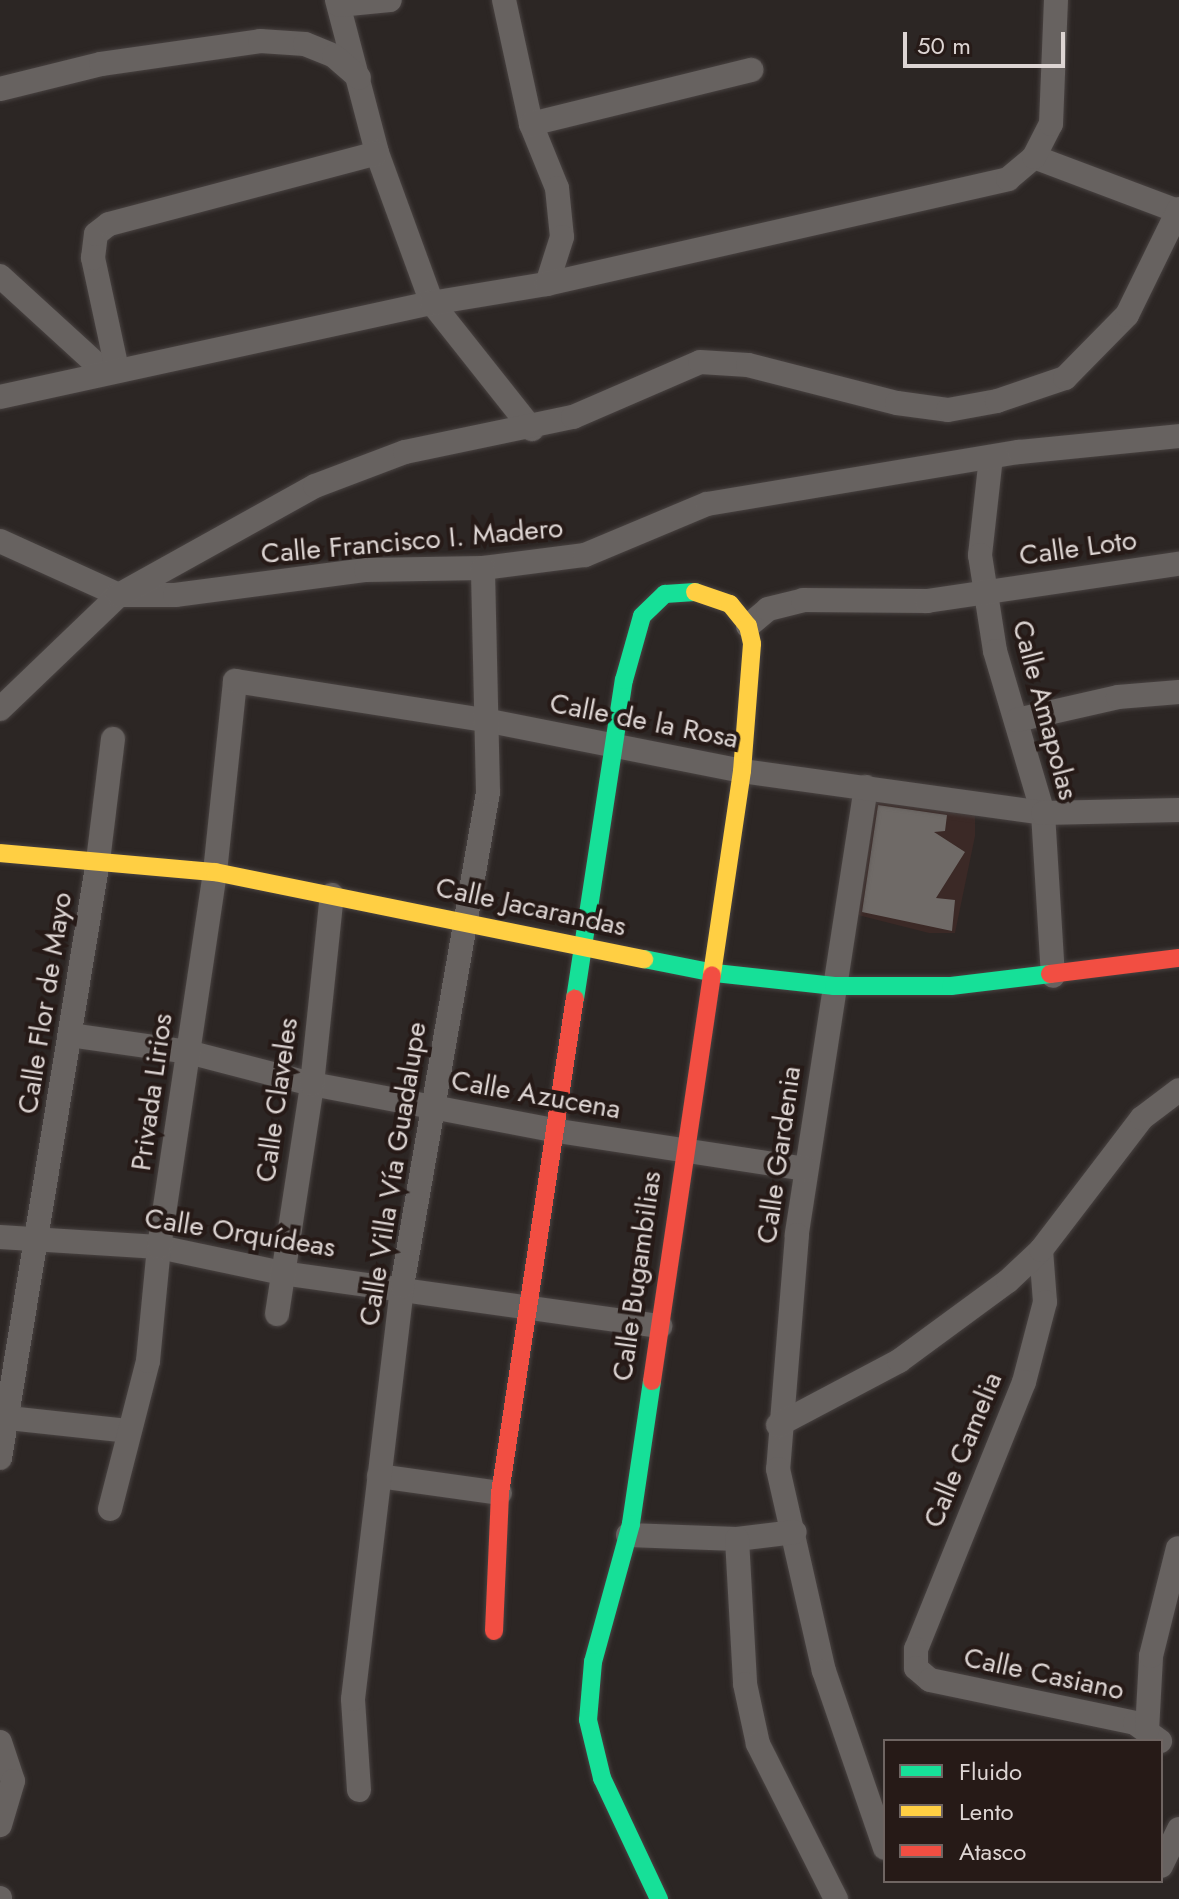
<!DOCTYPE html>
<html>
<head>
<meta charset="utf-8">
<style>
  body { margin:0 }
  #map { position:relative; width:1179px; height:1899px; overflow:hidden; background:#2c2624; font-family:Jost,sans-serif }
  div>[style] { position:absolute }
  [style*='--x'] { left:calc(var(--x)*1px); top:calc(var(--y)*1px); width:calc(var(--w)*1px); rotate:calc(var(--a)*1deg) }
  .built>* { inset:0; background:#3b2926 }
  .building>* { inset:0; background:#6f6a67 }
  .roads { filter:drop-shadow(0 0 2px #484241) drop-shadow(0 0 2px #484241) }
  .street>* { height:24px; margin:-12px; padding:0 12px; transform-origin:12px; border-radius:12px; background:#676260 }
  .fast>* { height:18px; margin:-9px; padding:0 9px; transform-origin:9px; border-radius:9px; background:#16e098 }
  .slow>* { height:18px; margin:-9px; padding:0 9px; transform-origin:9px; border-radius:9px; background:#ffcf43 }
  .jam>* { height:18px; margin:-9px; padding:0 9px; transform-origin:9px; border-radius:9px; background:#f24e42 }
  span { translate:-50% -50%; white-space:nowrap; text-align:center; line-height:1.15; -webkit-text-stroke:8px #261a17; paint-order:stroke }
  .street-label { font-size:28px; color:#ddd5d3 }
  .legend { position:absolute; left:883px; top:1739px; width:280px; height:144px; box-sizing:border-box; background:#261a17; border:2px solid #6f6562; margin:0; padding:10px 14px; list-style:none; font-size:24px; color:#ddd5d3 }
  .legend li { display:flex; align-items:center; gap:16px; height:40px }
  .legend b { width:40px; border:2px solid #6f6562 }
  .scale { position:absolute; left:903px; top:32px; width:162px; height:36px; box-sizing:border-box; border:4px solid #ddd5d3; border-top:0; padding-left:10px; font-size:24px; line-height:28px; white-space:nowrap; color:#ddd5d3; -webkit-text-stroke:6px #261a17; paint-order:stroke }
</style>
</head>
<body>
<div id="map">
  <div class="built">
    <i style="clip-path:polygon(869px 792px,975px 806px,975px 836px,955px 933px,929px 933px,854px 914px)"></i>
  </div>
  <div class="building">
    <i style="clip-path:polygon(878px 805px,947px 815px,945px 831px,934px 832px,965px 852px,936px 898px,955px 900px,952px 931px,862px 912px)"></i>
  </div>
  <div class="roads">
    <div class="street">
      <i style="--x:337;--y:0;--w:158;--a:75.3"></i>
      <i style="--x:377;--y:153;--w:160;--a:69.9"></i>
      <i style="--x:432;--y:303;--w:161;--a:51.6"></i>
      <i style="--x:504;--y:0;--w:127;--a:77.7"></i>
      <i style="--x:531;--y:124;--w:69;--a:67.9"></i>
      <i style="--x:557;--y:188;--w:49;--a:84.2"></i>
      <i style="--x:562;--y:237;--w:49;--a:107.7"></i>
      <i style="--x:339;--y:5;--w:51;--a:-5.6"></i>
      <i style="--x:0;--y:89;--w:104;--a:-13.9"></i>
      <i style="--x:101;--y:64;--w:161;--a:-8.2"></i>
      <i style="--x:260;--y:41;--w:45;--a:3.8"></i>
      <i style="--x:305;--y:44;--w:31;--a:22"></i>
      <i style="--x:334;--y:56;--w:33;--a:41"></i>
      <i style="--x:531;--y:124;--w:227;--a:-13.8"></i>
      <i style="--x:1034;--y:157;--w:154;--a:20.6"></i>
      <i style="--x:0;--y:276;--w:141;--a:42.4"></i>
      <i style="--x:117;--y:369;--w:114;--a:-102.2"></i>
      <i style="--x:93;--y:258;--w:24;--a:-83"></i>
      <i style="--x:96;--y:234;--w:16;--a:-38"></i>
      <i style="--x:109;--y:224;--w:277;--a:-14.8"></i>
      <i style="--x:0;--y:397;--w:442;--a:-12.3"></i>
      <i style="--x:432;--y:303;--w:117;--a:-9.4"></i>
      <i style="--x:547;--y:284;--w:473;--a:-12.8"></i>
      <i style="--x:1008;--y:179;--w:34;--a:-40"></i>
      <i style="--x:1034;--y:157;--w:37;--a:-63"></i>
      <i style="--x:1051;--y:124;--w:124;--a:-87.7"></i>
      <i style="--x:991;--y:457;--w:99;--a:96.4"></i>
      <i style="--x:980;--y:555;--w:97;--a:81.1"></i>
      <i style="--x:995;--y:651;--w:169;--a:73.5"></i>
      <i style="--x:1043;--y:813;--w:163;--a:86.5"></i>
      <i style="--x:0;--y:541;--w:131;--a:24.4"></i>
      <i style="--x:119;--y:595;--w:56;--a:0"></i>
      <i style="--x:175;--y:595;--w:193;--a:-7.5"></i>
      <i style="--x:366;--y:570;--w:117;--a:-1"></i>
      <i style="--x:483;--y:568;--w:103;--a:-7.3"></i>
      <i style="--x:585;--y:555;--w:132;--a:-22.7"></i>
      <i style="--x:707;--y:504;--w:316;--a:-9.5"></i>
      <i style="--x:1019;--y:452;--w:161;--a:-5.7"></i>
      <i style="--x:748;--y:626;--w:26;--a:-40"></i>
      <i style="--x:768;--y:609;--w:36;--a:-14"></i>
      <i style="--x:803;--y:600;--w:124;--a:0.5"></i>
      <i style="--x:927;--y:601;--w:255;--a:-8.4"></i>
      <i style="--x:0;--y:709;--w:165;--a:-43.8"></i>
      <i style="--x:119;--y:595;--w:224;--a:-29.1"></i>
      <i style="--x:315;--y:486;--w:96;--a:-20.7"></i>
      <i style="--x:405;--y:452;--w:172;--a:-11.8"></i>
      <i style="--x:573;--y:417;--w:138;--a:-23.4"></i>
      <i style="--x:700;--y:362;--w:48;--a:3.6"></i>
      <i style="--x:748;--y:365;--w:154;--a:14.3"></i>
      <i style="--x:897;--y:403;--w:51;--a:7.8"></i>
      <i style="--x:948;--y:410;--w:50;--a:-10.4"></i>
      <i style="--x:997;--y:401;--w:72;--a:-18.7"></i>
      <i style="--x:1065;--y:378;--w:88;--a:-45.5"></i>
      <i style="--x:1127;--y:315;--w:118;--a:-63.9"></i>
      <i style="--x:1017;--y:720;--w:104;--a:-12.8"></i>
      <i style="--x:1118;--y:697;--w:61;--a:-4.7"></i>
      <i style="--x:866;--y:787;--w:453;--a:98.8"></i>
      <i style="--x:797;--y:1235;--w:235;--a:94.6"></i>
      <i style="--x:778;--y:1469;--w:207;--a:77.2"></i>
      <i style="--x:824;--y:1671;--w:187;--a:71"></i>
      <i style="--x:70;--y:1035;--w:119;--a:8.2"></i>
      <i style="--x:188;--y:1052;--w:128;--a:14.5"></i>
      <i style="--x:312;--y:1084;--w:250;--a:10.8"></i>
      <i style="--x:558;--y:1131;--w:251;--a:8.7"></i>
      <i style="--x:0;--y:1237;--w:159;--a:3.6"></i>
      <i style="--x:159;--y:1247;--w:126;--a:11.9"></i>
      <i style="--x:282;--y:1273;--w:382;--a:8"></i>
      <i style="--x:1041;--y:1250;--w:52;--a:85.6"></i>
      <i style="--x:1045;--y:1302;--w:83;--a:104.7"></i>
      <i style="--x:1024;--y:1382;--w:288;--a:112"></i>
      <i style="--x:916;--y:1649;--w:19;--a:90"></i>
      <i style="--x:916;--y:1668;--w:18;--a:41"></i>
      <i style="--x:930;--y:1680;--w:209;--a:11.8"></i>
      <i style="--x:1135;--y:1723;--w:31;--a:36"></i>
      <i style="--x:277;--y:1314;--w:233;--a:-81.3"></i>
      <i style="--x:312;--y:1084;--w:190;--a:-84"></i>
      <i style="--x:9;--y:1418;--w:121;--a:6.2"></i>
      <i style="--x:778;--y:1425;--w:137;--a:-27.9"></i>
      <i style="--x:899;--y:1361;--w:135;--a:-36.3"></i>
      <i style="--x:1008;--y:1281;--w:45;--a:-43.2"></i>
      <i style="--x:1041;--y:1250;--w:166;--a:-52.6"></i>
      <i style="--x:1142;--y:1118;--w:46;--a:-37.1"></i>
      <i style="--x:0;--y:1458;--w:605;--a:-80.68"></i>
      <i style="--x:98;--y:861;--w:123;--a:-83"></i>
      <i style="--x:379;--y:1476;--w:122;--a:8"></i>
      <i style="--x:110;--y:1509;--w:153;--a:-75.6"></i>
      <i style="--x:148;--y:1361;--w:115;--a:-84.5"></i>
      <i style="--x:159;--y:1247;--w:379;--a:-81.5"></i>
      <i style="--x:215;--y:872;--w:192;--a:-84"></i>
      <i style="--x:235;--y:681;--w:253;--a:8.9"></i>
      <i style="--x:485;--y:720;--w:262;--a:11.2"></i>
      <i style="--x:742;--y:771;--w:304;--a:7.9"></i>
      <i style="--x:1043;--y:813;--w:136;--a:-1.3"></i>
      <i style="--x:628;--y:1535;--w:109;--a:2.1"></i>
      <i style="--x:737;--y:1539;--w:58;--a:-6.9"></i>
      <i style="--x:737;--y:1539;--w:145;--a:86.8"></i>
      <i style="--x:745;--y:1684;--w:61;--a:77.8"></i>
      <i style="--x:758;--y:1744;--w:174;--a:63.3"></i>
      <i style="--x:1147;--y:1731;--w:75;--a:-86.9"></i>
      <i style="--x:1151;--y:1656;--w:111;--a:-76"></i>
      <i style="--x:0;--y:1742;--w:41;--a:71.6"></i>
      <i style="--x:13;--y:1781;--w:46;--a:106.5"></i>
      <i style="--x:359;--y:1790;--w:91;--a:-93.8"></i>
      <i style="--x:353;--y:1699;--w:416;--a:-83.2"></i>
      <i style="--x:402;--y:1286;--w:501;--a:-80.12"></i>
      <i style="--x:488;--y:792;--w:224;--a:-91.3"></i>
      <i style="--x:1161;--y:1866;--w:41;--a:-64.1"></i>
      <i style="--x:0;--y:1898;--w:1;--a:90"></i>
    </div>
    <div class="fast">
      <i style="--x:644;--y:959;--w:72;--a:11.2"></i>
      <i style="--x:715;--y:973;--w:120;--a:6.2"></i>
      <i style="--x:834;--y:986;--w:117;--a:0"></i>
      <i style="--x:951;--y:986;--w:100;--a:-6.9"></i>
      <i style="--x:575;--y:999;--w:323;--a:-81.3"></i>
      <i style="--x:624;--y:680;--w:66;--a:-74.3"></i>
      <i style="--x:642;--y:616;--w:32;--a:-44"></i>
      <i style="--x:665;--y:594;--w:30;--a:-4"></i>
      <i style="--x:652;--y:1381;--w:145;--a:98.4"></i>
      <i style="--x:631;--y:1524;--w:143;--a:105.4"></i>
      <i style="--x:593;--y:1662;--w:58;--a:94.9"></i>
      <i style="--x:588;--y:1720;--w:60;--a:76.4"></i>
      <i style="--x:602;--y:1778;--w:134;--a:64.8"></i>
    </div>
    <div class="slow">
      <i style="--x:695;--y:592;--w:37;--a:19"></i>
      <i style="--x:730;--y:604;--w:28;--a:51"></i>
      <i style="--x:748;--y:626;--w:18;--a:77"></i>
      <i style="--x:752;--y:644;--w:127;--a:94.5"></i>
      <i style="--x:742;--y:771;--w:206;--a:98.4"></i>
      <i style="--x:0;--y:853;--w:216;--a:5.1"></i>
      <i style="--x:215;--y:872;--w:438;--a:11.5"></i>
    </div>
    <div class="jam">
      <i style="--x:1050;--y:974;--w:130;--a:-7.1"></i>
      <i style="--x:652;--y:1381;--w:410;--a:-81.6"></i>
      <i style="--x:494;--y:1631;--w:138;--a:-87.5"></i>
      <i style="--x:500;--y:1493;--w:500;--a:-81.4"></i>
    </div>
  </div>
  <div class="street-label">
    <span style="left:412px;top:541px;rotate:-5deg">Calle Francisco I. Madero</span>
    <span style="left:1078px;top:548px;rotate:-8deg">Calle Loto</span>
    <span style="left:1045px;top:710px;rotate:75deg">Calle Amapolas</span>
    <span style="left:644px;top:721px;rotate:11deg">Calle de la Rosa</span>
    <span style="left:531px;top:907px;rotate:12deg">Calle Jacarandas</span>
    <span style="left:45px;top:1003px;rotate:-81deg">Calle Flor de Mayo</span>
    <span style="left:152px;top:1092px;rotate:-82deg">Privada Lirios</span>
    <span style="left:536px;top:1095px;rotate:10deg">Calle Azucena</span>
    <span style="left:277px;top:1100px;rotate:-82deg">Calle Claveles</span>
    <span style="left:779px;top:1155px;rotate:-82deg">Calle Gardenia</span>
    <span style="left:393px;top:1174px;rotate:-81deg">Calle Villa Vía Guadalupe</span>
    <span style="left:240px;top:1233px;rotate:9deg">Calle Orquídeas</span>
    <span style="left:637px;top:1276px;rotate:-82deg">Calle Bugambilias</span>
    <span style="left:963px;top:1450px;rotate:-68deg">Calle Camelia</span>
    <span style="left:1044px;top:1674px;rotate:12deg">Calle Casiano</span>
  </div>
  <ul class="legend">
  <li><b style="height:10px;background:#16e098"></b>Fluido</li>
  <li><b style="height:10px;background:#ffcf43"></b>Lento</li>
  <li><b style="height:10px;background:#f24e42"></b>Atasco</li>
  </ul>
  <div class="scale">50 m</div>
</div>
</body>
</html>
